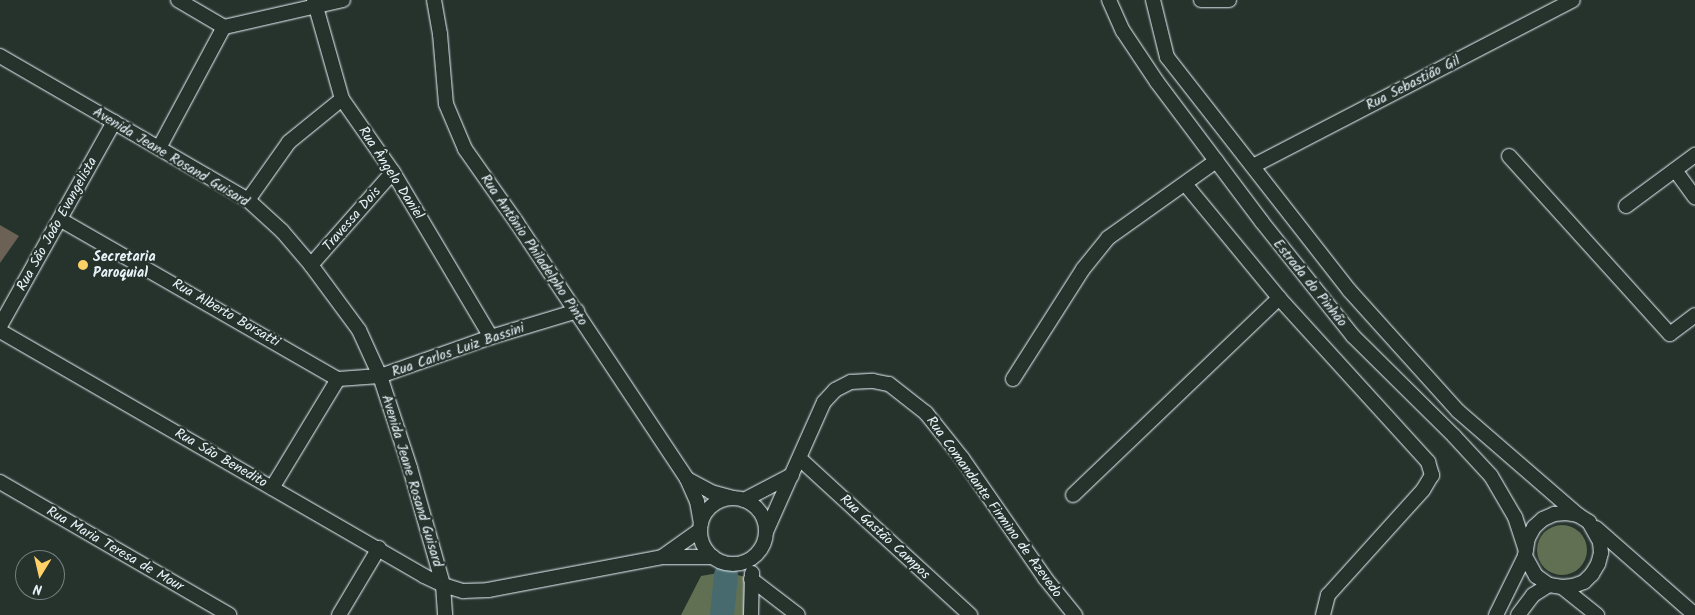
<!DOCTYPE html>
<html>
<head>
<meta charset="utf-8">
<style>
  body { margin:0 }
  #map { position:relative; width:1695px; height:615px; overflow:hidden; background:#26332d; font-family:Kalam,sans-serif }
  div>[style] { position:absolute }
  [style*='--x'] { left:calc(var(--x)*1px); top:calc(var(--y)*1px); width:calc(var(--w)*1px); rotate:calc(var(--a)*1deg) }
  .green>* { inset:0; background:#617052 }
  .round { border-radius:50% }
  .river>* { height:24px; margin:-12px; padding:0 12px; transform-origin:12px; border-radius:12px; background:#476a6e }
  .building>* { inset:0; background:#6b6155 }
  .roads { filter:drop-shadow(0 0 1px #e8f1f8) drop-shadow(0 0 1px #e8f1f8) }
  .minor>* { height:14px; margin:-7px; padding:0 7px; transform-origin:7px; border-radius:7px; background:#26332d }
  .minor>.ring { margin:-7px; padding:0; box-sizing:content-box; background:none; border:14px solid #26332d; border-radius:50% }
  .dots>* { width:14px; height:14px; translate:-50% -50%; box-sizing:border-box; border:2px solid #26332d; border-radius:50% }
  span { translate:-50% -50%; white-space:nowrap; text-align:center; line-height:1.15; -webkit-text-stroke:4.5px #26332d; paint-order:stroke }
  .street-label { font-size:14px; color:#e8f1f8 }
  .poi-label { font-size:14px; color:#e8f1f8; font-weight:700 }
  .left { translate:0 -50%; text-align:left }
  .north { position:absolute; left:15px; top:550px; width:50px; height:50px; box-sizing:border-box; background:#26332d; border:1px solid #747f7e; border-radius:50%; rotate:189deg; font-size:14px; font-weight:700; line-height:20px; text-align:center; color:#e8f1f8 }
  .north::after { content:''; display:block; margin:auto; width:18px; height:22px; background:#ffd166; clip-path:polygon(50% 0,100% 100%,50% 72%,0 100%) }
</style>
</head>
<body>
<div id="map">
  <div class="green">
    <i class="round" style="left:1537px;top:525px;width:50px;height:50px"></i>
    <i style="clip-path:polygon(724px 572px,746px 577px,744px 615px,681px 615px,701px 576px)"></i>
  </div>
  <div class="river">
    <i style="--x:722;--y:615;--w:40;--a:-84.3"></i>
  </div>
  <div class="building">
    <i style="clip-path:polygon(0 225px,19px 236px,0 263px)"></i>
  </div>
  <div class="roads">
    <div class="minor">
      <i style="--x:178;--y:0;--w:53;--a:30.4"></i>
      <i style="--x:314;--y:0;--w:103;--a:74.2"></i>
      <i style="--x:342;--y:99;--w:89;--a:55.1"></i>
      <i style="--x:393;--y:172;--w:192;--a:59.3"></i>
      <i style="--x:434;--y:0;--w:35;--a:80"></i>
      <i style="--x:440;--y:34;--w:70;--a:85.1"></i>
      <i style="--x:446;--y:104;--w:49;--a:67.1"></i>
      <i style="--x:465;--y:149;--w:90;--a:54.9"></i>
      <i style="--x:517;--y:223;--w:307;--a:56.4"></i>
      <i style="--x:687;--y:479;--w:24;--a:66"></i>
      <i style="--x:697;--y:501;--w:23;--a:80"></i>
      <i style="--x:1109;--y:0;--w:34;--a:66"></i>
      <i style="--x:1123;--y:31;--w:61;--a:56.3"></i>
      <i style="--x:1157;--y:82;--w:175;--a:53.1"></i>
      <i style="--x:1262;--y:222;--w:146;--a:51.4"></i>
      <i style="--x:1353;--y:336;--w:142;--a:44.7"></i>
      <i style="--x:1454;--y:436;--w:54;--a:47.2"></i>
      <i style="--x:1491;--y:476;--w:48;--a:59.7"></i>
      <i style="--x:1515;--y:517;--w:35;--a:72"></i>
      <i style="--x:1153;--y:0;--w:59;--a:76.2"></i>
      <i style="--x:1167;--y:57;--w:296;--a:52"></i>
      <i style="--x:1349;--y:290;--w:163;--a:48"></i>
      <i style="--x:1458;--y:411;--w:159;--a:40.9"></i>
      <i style="--x:1201;--y:0;--w:28;--a:0"></i>
      <i style="--x:0;--y:56;--w:287;--a:30.1"></i>
      <i style="--x:248;--y:200;--w:46;--a:42.4"></i>
      <i style="--x:282;--y:231;--w:45;--a:49.5"></i>
      <i style="--x:311;--y:265;--w:81;--a:53.6"></i>
      <i style="--x:359;--y:330;--w:51;--a:65.5"></i>
      <i style="--x:380;--y:376;--w:97;--a:71.9"></i>
      <i style="--x:410;--y:468;--w:122;--a:74.2"></i>
      <i style="--x:443;--y:585;--w:30;--a:86"></i>
      <i style="--x:159;--y:148;--w:137;--a:-61.8"></i>
      <i style="--x:224;--y:27;--w:122;--a:-12.8"></i>
      <i style="--x:1509;--y:156;--w:240;--a:47.9"></i>
      <i style="--x:1670;--y:334;--w:31;--a:-37"></i>
      <i style="--x:1253;--y:166;--w:360;--a:-27.4"></i>
      <i style="--x:1675;--y:170;--w:34;--a:54"></i>
      <i style="--x:1186;--y:185;--w:146;--a:50.5"></i>
      <i style="--x:1279;--y:298;--w:222;--a:47.7"></i>
      <i style="--x:1428;--y:462;--w:14;--a:73"></i>
      <i style="--x:1432;--y:475;--w:17;--a:121"></i>
      <i style="--x:1423;--y:490;--w:142;--a:132.1"></i>
      <i style="--x:1328;--y:595;--w:21;--a:104"></i>
      <i style="--x:248;--y:200;--w:71;--a:-54.7"></i>
      <i style="--x:289;--y:142;--w:68;--a:-39.1"></i>
      <i style="--x:1626;--y:206;--w:86;--a:-36.5"></i>
      <i style="--x:61;--y:220;--w:319;--a:29.9"></i>
      <i style="--x:311;--y:265;--w:124;--a:-48.6"></i>
      <i style="--x:0;--y:326;--w:234;--a:-60.8"></i>
      <i style="--x:0;--y:331;--w:490;--a:30"></i>
      <i style="--x:424;--y:576;--w:21;--a:25"></i>
      <i style="--x:443;--y:585;--w:21;--a:17"></i>
      <i style="--x:463;--y:591;--w:25;--a:-2"></i>
      <i style="--x:488;--y:590;--w:177;--a:-10.7"></i>
      <i style="--x:662;--y:557;--w:51;--a:0"></i>
      <i style="--x:338;--y:379;--w:42;--a:-4.1"></i>
      <i style="--x:380;--y:376;--w:118;--a:-19.4"></i>
      <i style="--x:491;--y:337;--w:90;--a:-16.8"></i>
      <i style="--x:1013;--y:379;--w:130;--a:-57.5"></i>
      <i style="--x:1083;--y:269;--w:40;--a:-51"></i>
      <i style="--x:1108;--y:238;--w:133;--a:-35.5"></i>
      <i style="--x:800;--y:459;--w:231;--a:42.5"></i>
      <i style="--x:687;--y:479;--w:27;--a:28"></i>
      <i style="--x:711;--y:492;--w:23;--a:15"></i>
      <i style="--x:0;--y:482;--w:265;--a:30.1"></i>
      <i style="--x:272;--y:488;--w:127;--a:-58.8"></i>
      <i style="--x:1073;--y:495;--w:285;--a:-43.7"></i>
      <i class="ring" style="left:700px;top:498px;width:52px;height:52px"></i>
      <i style="--x:744;--y:500;--w:54;--a:-27.5"></i>
      <i style="--x:1566;--y:513;--w:12;--a:9"></i>
      <i style="--x:1578;--y:515;--w:13;--a:32"></i>
      <i style="--x:1589;--y:522;--w:23;--a:61"></i>
      <i style="--x:1600;--y:542;--w:11;--a:85"></i>
      <i style="--x:1601;--y:553;--w:11;--a:105"></i>
      <i style="--x:1598;--y:564;--w:12;--a:121"></i>
      <i style="--x:1592;--y:574;--w:11;--a:135"></i>
      <i style="--x:1584;--y:582;--w:12;--a:160"></i>
      <i style="--x:1573;--y:586;--w:11;--a:175"></i>
      <i style="--x:1562;--y:587;--w:13;--a:-171"></i>
      <i style="--x:1549;--y:585;--w:16;--a:-145"></i>
      <i style="--x:1536;--y:576;--w:23;--a:-119"></i>
      <i style="--x:1525;--y:556;--w:18;--a:-81"></i>
      <i style="--x:1528;--y:538;--w:13;--a:-61"></i>
      <i style="--x:1534;--y:527;--w:12;--a:-42"></i>
      <i style="--x:1543;--y:519;--w:12;--a:-24"></i>
      <i style="--x:1554;--y:514;--w:12;--a:-5"></i>
      <i style="--x:1596;--y:528;--w:132;--a:41.3"></i>
      <i style="--x:766;--y:532;--w:142;--a:-66"></i>
      <i style="--x:824;--y:402;--w:16;--a:-47"></i>
      <i style="--x:835;--y:390;--w:18;--a:-27"></i>
      <i style="--x:851;--y:382;--w:22;--a:-3"></i>
      <i style="--x:873;--y:381;--w:16;--a:11"></i>
      <i style="--x:889;--y:384;--w:47;--a:38.1"></i>
      <i style="--x:926;--y:413;--w:58;--a:51.3"></i>
      <i style="--x:962;--y:458;--w:146;--a:55.3"></i>
      <i style="--x:1045;--y:578;--w:48;--a:51"></i>
      <i style="--x:662;--y:557;--w:47;--a:-35.4"></i>
      <i style="--x:751;--y:579;--w:59;--a:37.5"></i>
      <i style="--x:1562;--y:587;--w:45;--a:38.7"></i>
      <i style="--x:339;--y:615;--w:78;--a:-59.2"></i>
      <i style="--x:751;--y:615;--w:42;--a:-88.6"></i>
      <i style="--x:1496;--y:615;--w:66;--a:-63.8"></i>
      <i style="--x:1518;--y:615;--w:25;--a:-53"></i>
      <i style="--x:1533;--y:595;--w:19;--a:-32"></i>
    </div>
  </div>
  <div class="dots">
    <i style="left:83px;top:265px;background:#ffd166"></i>
  </div>
  <div class="street-label">
    <span style="left:1413px;top:83px;rotate:-27deg">Rua Sebastião Gil</span>
    <span style="left:171px;top:157px;rotate:31deg">Avenida Jeane Rosand Guisard</span>
    <span style="left:391px;top:173px;rotate:57deg">Rua Ângelo Daniel</span>
    <span style="left:352px;top:219px;rotate:-49deg">Travessa Dois</span>
    <span style="left:57px;top:224px;rotate:-61deg">Rua São João Evangelista</span>
    <span style="left:534px;top:250px;rotate:56deg">Rua Antônio Philadelpho Pinto</span>
    <span style="left:1310px;top:283px;rotate:51deg">Estrada do Pinhão</span>
    <span style="left:226px;top:313px;rotate:30deg">Rua Alberto Borsatti</span>
    <span style="left:458px;top:350px;rotate:-19deg">Rua Carlos Luiz Bassini</span>
    <span style="left:221px;top:458px;rotate:30deg">Rua São Benedito</span>
    <span style="left:412px;top:481px;rotate:73deg">Avenida Jeane Rosand Guisard</span>
    <span style="left:994px;top:507px;rotate:54deg">Rua Comandante Firmino de Azevedo</span>
    <span style="left:885px;top:537px;rotate:43deg">Rua Gastão Campos</span>
    <span style="left:115px;top:549px;rotate:30deg">Rua Maria Teresa de Mour</span>
  </div>
  <div class="poi-label">
    <span class="left" style="left:93px;top:265px">Secretaria<br>Paroquial</span>
  </div>
  <div class="north">N</div>
</div>
</body>
</html>
